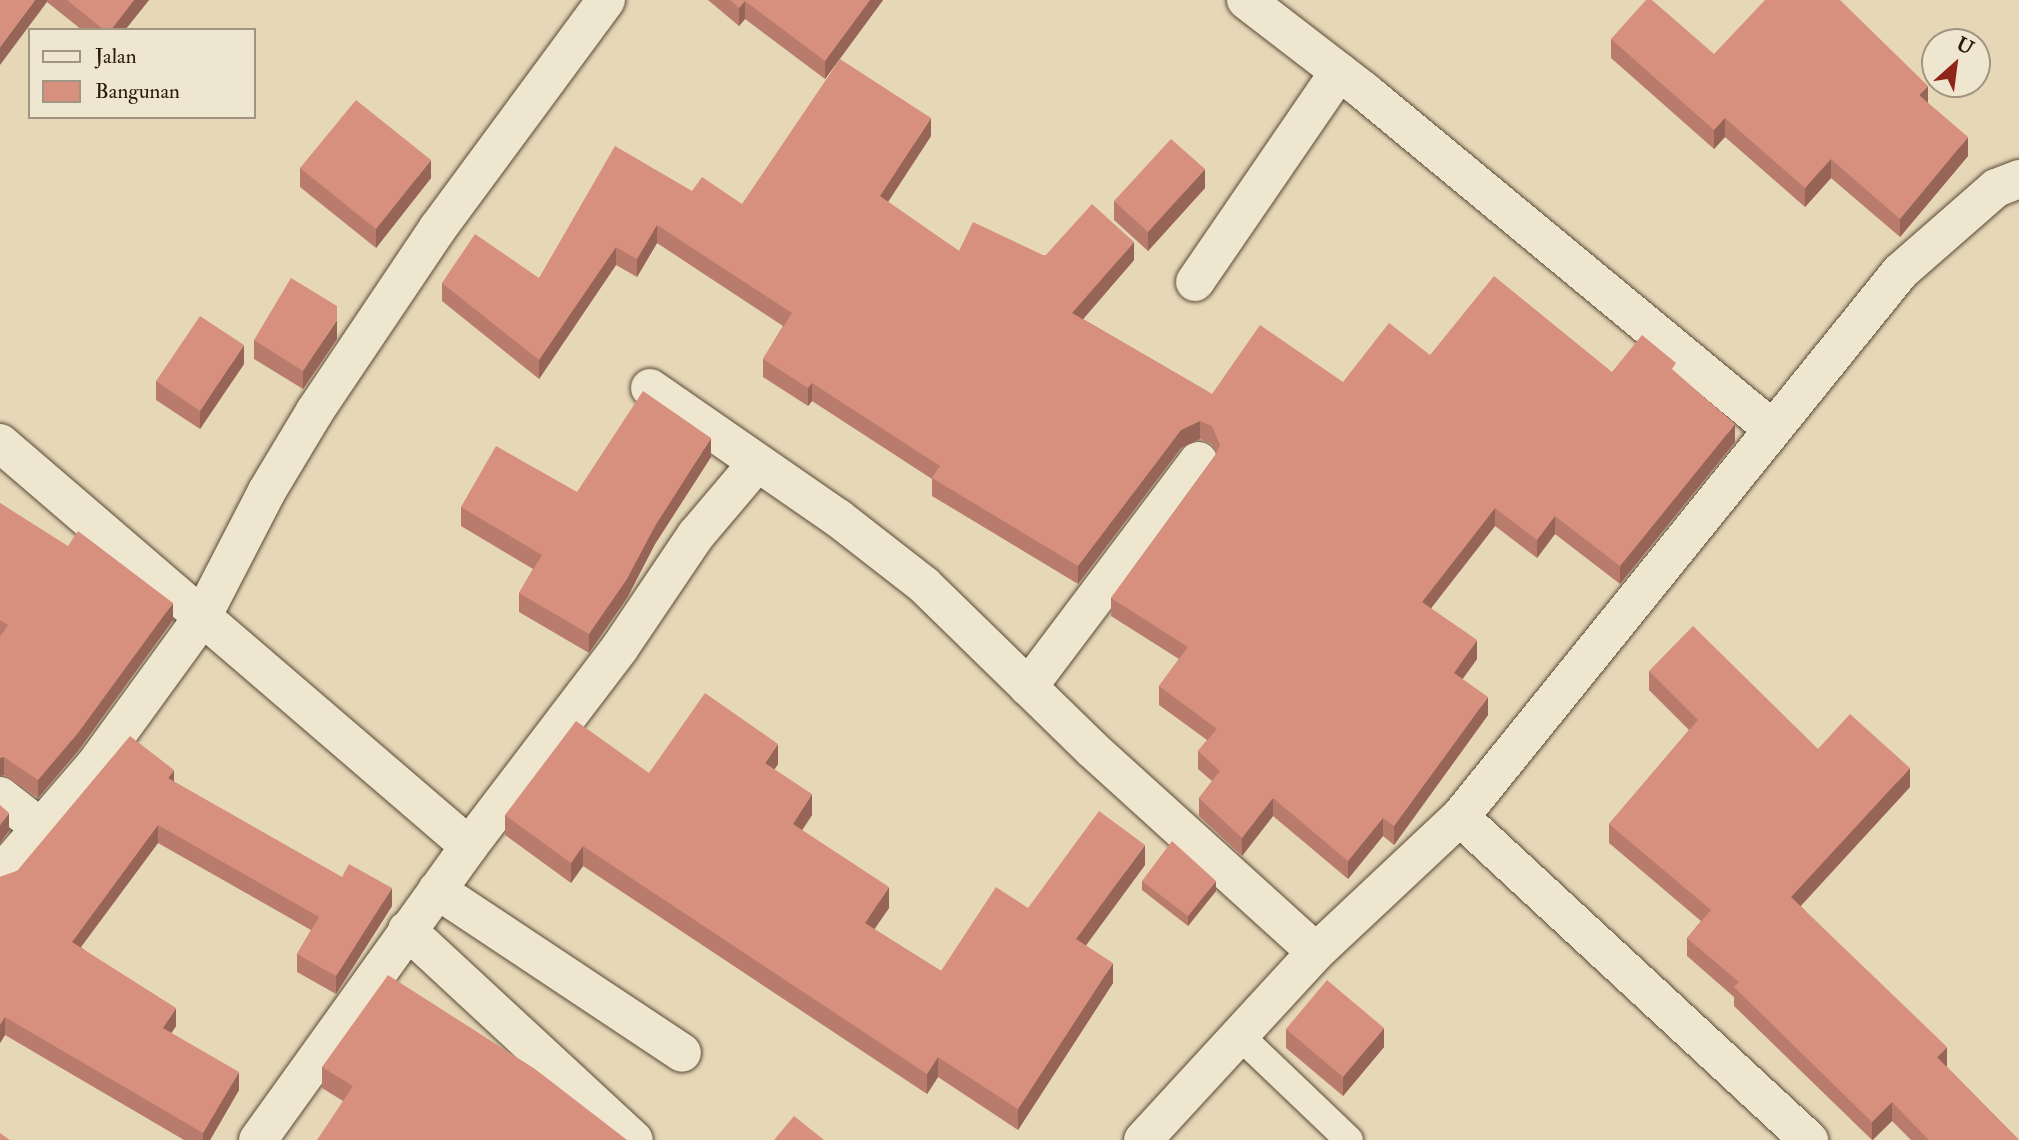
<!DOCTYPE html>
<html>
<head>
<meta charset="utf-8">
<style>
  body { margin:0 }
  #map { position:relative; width:2019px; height:1140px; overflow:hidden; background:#e6d8b7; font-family:"IM FELL Double Pica",serif }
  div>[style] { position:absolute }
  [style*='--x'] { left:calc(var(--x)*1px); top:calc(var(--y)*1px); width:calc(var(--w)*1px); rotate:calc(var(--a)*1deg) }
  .roads { filter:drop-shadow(0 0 2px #5a4938) drop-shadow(0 0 2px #5a4938) }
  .service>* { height:28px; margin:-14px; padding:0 14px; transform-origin:14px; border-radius:14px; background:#efe6d0 }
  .minor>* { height:38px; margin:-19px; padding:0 19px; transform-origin:19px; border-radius:19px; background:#efe6d0 }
  .wall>* { inset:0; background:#b97c6c }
  .shaded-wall>* { inset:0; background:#966558 }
  .building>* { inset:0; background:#d7907e }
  span { translate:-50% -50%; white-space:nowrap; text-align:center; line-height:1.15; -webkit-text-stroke:6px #efe6d0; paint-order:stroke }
  .legend { position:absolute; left:28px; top:28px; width:228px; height:91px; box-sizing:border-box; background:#efe6d0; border:2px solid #a19482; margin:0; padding:9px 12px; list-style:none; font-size:21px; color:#2c190e }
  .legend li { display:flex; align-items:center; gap:14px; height:35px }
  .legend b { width:35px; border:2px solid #a19482 }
  .north { position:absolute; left:1921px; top:28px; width:70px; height:70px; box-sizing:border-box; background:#efe6d0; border:2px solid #a19482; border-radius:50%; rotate:28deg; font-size:19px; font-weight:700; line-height:28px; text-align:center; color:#2c190e }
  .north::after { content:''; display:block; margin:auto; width:24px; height:32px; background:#8f2418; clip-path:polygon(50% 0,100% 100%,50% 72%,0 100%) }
</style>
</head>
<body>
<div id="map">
  <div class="roads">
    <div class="service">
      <i style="--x:1239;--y:1035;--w:152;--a:43.7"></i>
    </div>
    <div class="minor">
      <i style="--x:1246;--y:0;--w:149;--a:37.6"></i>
      <i style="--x:1364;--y:91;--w:527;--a:39.61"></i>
      <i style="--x:1195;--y:282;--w:255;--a:-55.6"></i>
      <i style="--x:650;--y:388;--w:229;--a:34.7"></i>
      <i style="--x:838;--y:518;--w:109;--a:37.9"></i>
      <i style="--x:924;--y:585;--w:235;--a:44.3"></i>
      <i style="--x:1092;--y:749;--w:302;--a:42.2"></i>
      <i style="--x:0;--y:443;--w:618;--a:40.67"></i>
      <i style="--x:1028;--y:687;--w:283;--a:-53"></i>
      <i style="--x:0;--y:796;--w:52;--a:38"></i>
      <i style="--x:1460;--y:817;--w:476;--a:42.8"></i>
      <i style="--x:0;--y:875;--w:145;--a:-49.2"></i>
      <i style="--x:95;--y:765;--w:180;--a:-54"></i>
      <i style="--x:201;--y:619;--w:144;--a:-62.7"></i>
      <i style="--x:267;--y:491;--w:93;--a:-59"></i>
      <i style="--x:315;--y:411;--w:220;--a:-56.1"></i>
      <i style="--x:438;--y:228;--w:283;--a:-53.6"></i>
      <i style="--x:437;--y:890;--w:294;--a:33.6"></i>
      <i style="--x:407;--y:930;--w:309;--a:42.8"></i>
      <i style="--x:258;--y:1140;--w:362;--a:-54.3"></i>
      <i style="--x:469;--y:846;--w:248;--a:-52.7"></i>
      <i style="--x:619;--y:649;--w:138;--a:-56"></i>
      <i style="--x:696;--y:535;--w:94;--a:-49.7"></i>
      <i style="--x:1143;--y:1140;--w:255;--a:-47.4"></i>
      <i style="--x:1316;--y:952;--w:197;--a:-43.2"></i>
      <i style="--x:1460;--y:817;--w:700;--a:-51.08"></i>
      <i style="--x:1900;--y:272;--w:128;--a:-41.2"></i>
      <i style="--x:1996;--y:188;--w:25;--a:-21"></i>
    </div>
  </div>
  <div class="wall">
    <i style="clip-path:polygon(0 0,149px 0,125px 30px,82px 30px,47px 2px)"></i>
    <i style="clip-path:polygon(708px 0,883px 0,825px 79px,745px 19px,739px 26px)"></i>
    <i style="clip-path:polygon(1611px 39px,1714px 54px,1928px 103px,1968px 156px,1900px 237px,1831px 178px,1805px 207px,1725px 137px,1714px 149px,1611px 58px)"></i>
    <i style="clip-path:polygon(931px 136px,888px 202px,959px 251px,1134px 260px,1083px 319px,1212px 394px,1343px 382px,1430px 355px,1612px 372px,1676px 373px,1735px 442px,1620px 584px,1555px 534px,1537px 558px,1495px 526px,1431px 608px,1477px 659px,1462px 679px,1488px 715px,1394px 845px,1383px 836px,1348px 879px,1273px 816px,1242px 856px,1199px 816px,1199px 798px,1212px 781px,1198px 769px,1198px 751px,1207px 740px,1159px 705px,1159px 686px,1179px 659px,1111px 616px,1111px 598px,1216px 454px,1212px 444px,1200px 439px,1181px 448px,1078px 584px,932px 496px,932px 479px,812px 401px,808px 406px,763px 377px,763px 359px,783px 326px,657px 243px,637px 277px,616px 265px,539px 379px,442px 301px,442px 283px,539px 278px,692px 191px,742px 204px)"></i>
    <i style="clip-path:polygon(300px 168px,431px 178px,376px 248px,300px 187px)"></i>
    <i style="clip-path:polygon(1205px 188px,1148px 251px,1114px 220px,1114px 201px)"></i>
    <i style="clip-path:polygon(337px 339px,303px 389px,254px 359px,254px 340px)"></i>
    <i style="clip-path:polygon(244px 364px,200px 429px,156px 400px,156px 381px)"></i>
    <i style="clip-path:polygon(711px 457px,655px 544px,627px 598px,589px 653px,519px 612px,519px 593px,533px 569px,461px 526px,461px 507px,577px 492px)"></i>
    <i style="clip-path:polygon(0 503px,173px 620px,78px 751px,38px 798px,4px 775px,0 776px)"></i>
    <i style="clip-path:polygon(1649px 671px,1818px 749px,1910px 787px,1801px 906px,1946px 1066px,2019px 1140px,1911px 1140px,1892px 1121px,1873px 1140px,1872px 1140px,1734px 1006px,1734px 997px,1687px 956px,1687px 938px,1701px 921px,1609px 843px,1609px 824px,1689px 730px,1649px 690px)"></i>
    <i style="clip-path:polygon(778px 764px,774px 770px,812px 815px,802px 830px,889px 908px,874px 929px,941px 971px,1028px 908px,1145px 865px,1086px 945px,1113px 983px,1018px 1130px,938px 1077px,927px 1094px,583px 866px,571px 883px,505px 835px,505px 815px,649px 773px)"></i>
    <i style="clip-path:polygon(174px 782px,392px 906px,336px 994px,297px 972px,297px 954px,311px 930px,158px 843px,81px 947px,176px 1026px,171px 1033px,239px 1090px,210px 1140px,184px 1140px,5px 1035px,0 1043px,0 877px,17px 871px)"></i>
    <i style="clip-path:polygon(1142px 881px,1216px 891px,1188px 926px,1142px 890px)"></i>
    <i style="clip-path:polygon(1286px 1029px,1384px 1047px,1343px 1096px,1286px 1048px)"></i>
    <i style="clip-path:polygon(322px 1067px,627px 1140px,343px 1101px,322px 1088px)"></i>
  </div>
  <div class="shaded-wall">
    <i style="clip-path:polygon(35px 0,47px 0,47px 2px,0 65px,0 47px)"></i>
    <i style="clip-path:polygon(134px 0,149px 0,125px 30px,111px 30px)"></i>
    <i style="clip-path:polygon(870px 0,883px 0,825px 79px,825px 61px)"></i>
    <i style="clip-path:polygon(745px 1px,745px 19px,739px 26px,739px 8px)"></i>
    <i style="clip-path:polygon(1928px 86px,1928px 105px,1919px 95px)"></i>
    <i style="clip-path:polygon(931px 118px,931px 136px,880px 214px,880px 196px)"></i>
    <i style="clip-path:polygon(1725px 118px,1725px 137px,1714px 149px,1714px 130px)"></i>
    <i style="clip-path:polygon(1968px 137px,1968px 156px,1900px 237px,1900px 219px)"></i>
    <i style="clip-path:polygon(1831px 159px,1831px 178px,1805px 207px,1805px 188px)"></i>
    <i style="clip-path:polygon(431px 160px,431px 178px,376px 248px,376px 229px)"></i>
    <i style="clip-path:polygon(1205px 169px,1205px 188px,1148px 251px,1148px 232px)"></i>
    <i style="clip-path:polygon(657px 225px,657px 243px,637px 277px,637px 259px)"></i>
    <i style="clip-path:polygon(1134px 242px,1134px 260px,1072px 332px,1072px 313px)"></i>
    <i style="clip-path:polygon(616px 247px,616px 265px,539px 379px,539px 360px)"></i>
    <i style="clip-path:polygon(337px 320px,337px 339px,303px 389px,303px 371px)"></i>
    <i style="clip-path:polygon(244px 345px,244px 364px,200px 429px,200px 411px)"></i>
    <i style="clip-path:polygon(812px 383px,812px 401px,808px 406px,808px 388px)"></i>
    <i style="clip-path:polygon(1200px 421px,1200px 439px,1181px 448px,1078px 584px,1078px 566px,1181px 430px)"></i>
    <i style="clip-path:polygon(1735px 424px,1735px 442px,1620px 584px,1620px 566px)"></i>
    <i style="clip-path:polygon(711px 438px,711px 457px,655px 544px,627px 598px,589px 653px,589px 634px,655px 526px)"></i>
    <i style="clip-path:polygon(1495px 508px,1495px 526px,1422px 620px,1422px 602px)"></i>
    <i style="clip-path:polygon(1555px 516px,1555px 534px,1537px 558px,1537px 540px)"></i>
    <i style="clip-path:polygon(173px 603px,173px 620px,78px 751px,38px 798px,38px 780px)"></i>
    <i style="clip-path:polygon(1477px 640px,1477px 659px,1454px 691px,1454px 673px)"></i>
    <i style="clip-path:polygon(1488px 697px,1488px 715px,1394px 845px,1394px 826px)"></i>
    <i style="clip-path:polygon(778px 744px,778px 764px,765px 784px,765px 763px)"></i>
    <i style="clip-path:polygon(4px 757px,4px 775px,0 776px,0 758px)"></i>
    <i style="clip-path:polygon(1910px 768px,1910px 787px,1791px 916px,1791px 897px)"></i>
    <i style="clip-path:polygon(174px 770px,174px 788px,168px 778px)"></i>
    <i style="clip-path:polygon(812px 794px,812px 815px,793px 844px,793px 824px)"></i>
    <i style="clip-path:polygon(1273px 798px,1273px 816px,1242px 856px,1242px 838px)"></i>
    <i style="clip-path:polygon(9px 813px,9px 831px,0 843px,0 825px)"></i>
    <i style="clip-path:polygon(1383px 818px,1383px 836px,1348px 879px,1348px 861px)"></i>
    <i style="clip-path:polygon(158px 825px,158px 843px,72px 959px,72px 942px)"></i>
    <i style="clip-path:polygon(1145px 845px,1145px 865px,1076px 959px,1076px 939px)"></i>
    <i style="clip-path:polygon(583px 846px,583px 866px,571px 883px,571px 863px)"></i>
    <i style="clip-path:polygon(1216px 881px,1216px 891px,1188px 926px,1188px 916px)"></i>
    <i style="clip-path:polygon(889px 887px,889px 908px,865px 943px,865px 923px)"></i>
    <i style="clip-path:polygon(392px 888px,392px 906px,336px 994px,336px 976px)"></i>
    <i style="clip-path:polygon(1113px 963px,1113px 983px,1018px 1130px,1018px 1109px)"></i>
    <i style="clip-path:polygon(176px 1008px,176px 1026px,163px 1046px,163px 1028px)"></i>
    <i style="clip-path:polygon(5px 1017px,5px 1035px,0 1043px,0 1025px)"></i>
    <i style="clip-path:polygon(1384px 1028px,1384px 1047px,1343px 1096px,1343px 1077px)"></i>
    <i style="clip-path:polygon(1947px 1047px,1947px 1066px,1937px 1076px,1937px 1057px)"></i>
    <i style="clip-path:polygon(938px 1057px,938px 1077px,927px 1094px,927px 1074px)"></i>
    <i style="clip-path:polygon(239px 1072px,239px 1090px,210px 1140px,203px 1140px,203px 1133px)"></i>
    <i style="clip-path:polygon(1892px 1102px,1892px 1121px,1872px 1140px,1872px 1122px)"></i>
  </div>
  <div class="building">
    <i style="clip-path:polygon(0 0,35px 0,0 47px)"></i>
    <i style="clip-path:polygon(67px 0,134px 0,111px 30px,104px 30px)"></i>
    <i style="clip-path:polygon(730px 0,870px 0,825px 61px,745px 1px,739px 8px)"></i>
    <i style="clip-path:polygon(1646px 0,1652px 0,1714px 54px,1765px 0,1840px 0,1928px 86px,1919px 95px,1968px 137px,1900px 219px,1831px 159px,1805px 188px,1725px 118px,1714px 130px,1611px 39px)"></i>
    <i style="clip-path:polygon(840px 59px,931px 118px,880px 196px,959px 251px,973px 222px,1045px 256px,1092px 204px,1134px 242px,1072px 313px,1212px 394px,1260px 325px,1343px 382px,1389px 323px,1430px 355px,1494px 276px,1612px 372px,1642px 335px,1676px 363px,1672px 369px,1735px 424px,1620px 566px,1555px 516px,1537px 540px,1495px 508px,1422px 602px,1477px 640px,1454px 673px,1488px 697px,1394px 826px,1383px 818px,1348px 861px,1273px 798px,1242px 838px,1199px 798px,1220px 771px,1198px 751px,1217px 729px,1159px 686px,1188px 647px,1111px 598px,1215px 456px,1220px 445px,1212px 426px,1200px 421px,1181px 430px,1078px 566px,932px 478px,940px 466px,812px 383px,808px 388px,763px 359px,792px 313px,657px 225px,637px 259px,616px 247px,539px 360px,442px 283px,475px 234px,539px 278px,615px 146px,692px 191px,702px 177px,742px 204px)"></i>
    <i style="clip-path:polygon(356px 100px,431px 160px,376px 229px,300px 168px)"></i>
    <i style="clip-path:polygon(1171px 139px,1205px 169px,1148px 232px,1114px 201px)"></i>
    <i style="clip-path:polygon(291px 278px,337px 306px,337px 320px,303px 371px,254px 340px)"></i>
    <i style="clip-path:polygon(200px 316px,244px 345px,200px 411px,156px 381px)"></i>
    <i style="clip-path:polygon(643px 391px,711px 438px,655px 526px,627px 579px,589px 634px,519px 593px,542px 555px,461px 507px,496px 446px,577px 492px)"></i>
    <i style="clip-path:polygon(0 503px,68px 546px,78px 531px,173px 603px,78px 733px,38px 780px,4px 757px,0 758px,0 637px,8px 625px,0 620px)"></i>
    <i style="clip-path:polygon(1693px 626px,1818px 749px,1850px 714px,1910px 768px,1791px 897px,1947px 1047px,1937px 1057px,2019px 1140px,1929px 1140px,1892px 1102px,1872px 1122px,1734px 987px,1739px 982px,1687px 938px,1711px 910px,1609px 824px,1698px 720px,1649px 671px)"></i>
    <i style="clip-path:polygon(705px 693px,778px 744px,765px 763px,812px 794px,793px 824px,889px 887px,865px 923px,941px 971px,996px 887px,1028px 908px,1099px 811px,1145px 845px,1076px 939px,1113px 963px,1018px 1109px,938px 1057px,927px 1074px,583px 846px,571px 863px,505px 815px,576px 721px,649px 773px)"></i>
    <i style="clip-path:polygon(130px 736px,174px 770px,168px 778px,342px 877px,349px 864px,392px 888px,336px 976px,297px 954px,319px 917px,158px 825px,72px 942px,176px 1008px,163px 1028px,239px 1072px,203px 1133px,5px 1017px,0 1025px,0 877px,17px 871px)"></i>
    <i style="clip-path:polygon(0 805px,9px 813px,0 825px)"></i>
    <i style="clip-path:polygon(1172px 841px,1216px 881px,1188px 916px,1142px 881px)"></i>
    <i style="clip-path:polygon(388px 975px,535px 1069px,627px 1140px,317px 1140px,353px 1086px,322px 1067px)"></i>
    <i style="clip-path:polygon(1327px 980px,1384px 1028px,1343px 1077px,1286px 1029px)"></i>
    <i style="clip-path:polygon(794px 1116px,824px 1140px,774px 1140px)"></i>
    <i style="clip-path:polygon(0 1133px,10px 1140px,0 1140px)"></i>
  </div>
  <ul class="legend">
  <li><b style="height:9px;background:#efe6d0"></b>Jalan</li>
  <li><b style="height:19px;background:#d7907e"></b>Bangunan</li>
  </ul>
  <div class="north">U</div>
</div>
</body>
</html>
